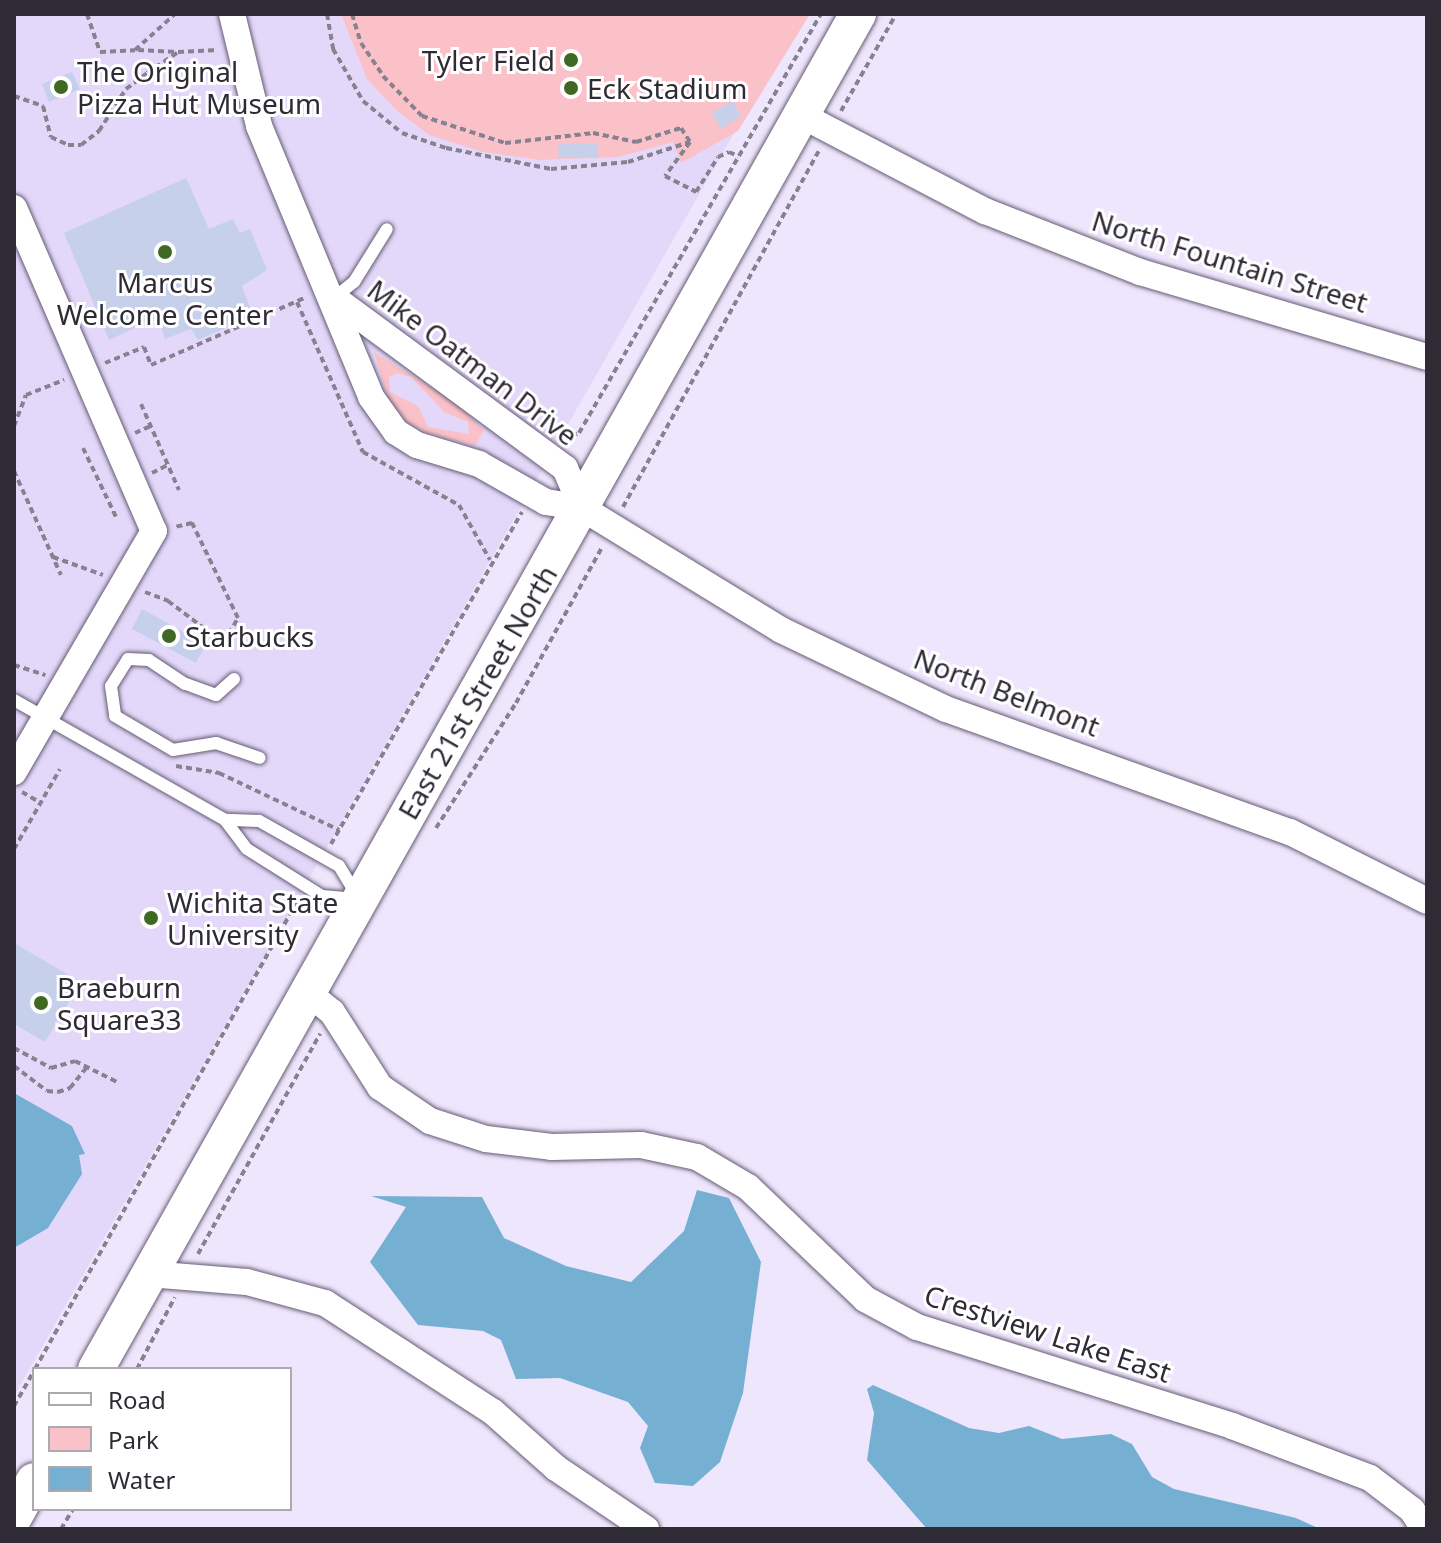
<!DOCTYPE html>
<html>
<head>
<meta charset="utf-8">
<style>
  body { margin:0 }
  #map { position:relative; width:1441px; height:1543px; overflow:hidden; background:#eee6fc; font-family:"Noto Sans",sans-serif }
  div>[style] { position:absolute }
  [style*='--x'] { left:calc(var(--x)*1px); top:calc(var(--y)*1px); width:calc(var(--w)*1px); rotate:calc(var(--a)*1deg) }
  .built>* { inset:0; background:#e4d8fa }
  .green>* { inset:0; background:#fbc1c9 }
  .water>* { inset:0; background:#75b0d3 }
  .building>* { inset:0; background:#c6d0ea }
  .path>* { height:4px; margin-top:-2px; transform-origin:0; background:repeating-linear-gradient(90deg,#878190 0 6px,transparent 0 10px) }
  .roads { filter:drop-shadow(0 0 2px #655c74) drop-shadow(0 0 2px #655c74) }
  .lane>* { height:12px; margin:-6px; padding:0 6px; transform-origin:6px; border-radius:6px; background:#fff }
  .street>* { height:26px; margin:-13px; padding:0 13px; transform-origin:13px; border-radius:13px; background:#fff }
  .secondary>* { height:36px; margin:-18px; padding:0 18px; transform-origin:18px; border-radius:18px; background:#fff }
  .dots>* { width:22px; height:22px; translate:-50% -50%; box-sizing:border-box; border:4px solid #fff; border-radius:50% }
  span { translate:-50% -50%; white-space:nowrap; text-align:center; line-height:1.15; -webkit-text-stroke:6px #fff; paint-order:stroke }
  .poi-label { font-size:28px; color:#2f2b35 }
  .right { translate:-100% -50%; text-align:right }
  .left { translate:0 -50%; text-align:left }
  .street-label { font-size:28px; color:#2f2b35 }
  .frame { position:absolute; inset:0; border:16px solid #2f2b35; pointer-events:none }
  .legend { position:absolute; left:32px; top:1367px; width:260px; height:144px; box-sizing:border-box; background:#fff; border:2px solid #acaaae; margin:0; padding:10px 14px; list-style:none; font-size:24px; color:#2f2b35 }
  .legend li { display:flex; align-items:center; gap:16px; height:40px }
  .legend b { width:40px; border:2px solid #acaaae }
</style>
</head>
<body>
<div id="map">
  <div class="built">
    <i style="clip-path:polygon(14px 14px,802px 14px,14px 1396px)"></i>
  </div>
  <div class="green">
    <i style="clip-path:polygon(341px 14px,810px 14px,738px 131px,681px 163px,673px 142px,618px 157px,541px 160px,483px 152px,429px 135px,396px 110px,367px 79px)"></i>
    <i style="clip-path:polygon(evenodd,374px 352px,455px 402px,484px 430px,475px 446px,425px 432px,406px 421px,387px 396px,374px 352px,398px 373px,411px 377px,444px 412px,468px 422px,469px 434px,428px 427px,418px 406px,390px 392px,389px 377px,398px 373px)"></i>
  </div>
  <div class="water">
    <i style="clip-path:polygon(14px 1093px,72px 1126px,85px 1154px,79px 1155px,82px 1174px,48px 1228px,14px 1248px)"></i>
    <i style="clip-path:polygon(697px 1190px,729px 1198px,761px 1262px,743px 1393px,720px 1462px,693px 1486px,655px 1483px,640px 1448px,648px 1426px,628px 1402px,560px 1378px,516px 1379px,501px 1340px,483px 1331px,418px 1325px,370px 1262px,406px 1207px,371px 1196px,482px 1197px,504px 1238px,566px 1266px,631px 1282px,684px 1231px)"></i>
    <i style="clip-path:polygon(873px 1385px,969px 1428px,999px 1433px,1029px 1426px,1062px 1439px,1111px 1434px,1132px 1444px,1152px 1477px,1174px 1489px,1296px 1518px,1320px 1529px,927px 1529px,867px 1460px,874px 1413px,867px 1389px)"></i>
  </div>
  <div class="building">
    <i style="clip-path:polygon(72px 72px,80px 89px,49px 102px,42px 84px)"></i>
    <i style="clip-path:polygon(733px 101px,741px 116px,721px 129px,712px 113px)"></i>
    <i style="clip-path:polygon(559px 143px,598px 144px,598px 158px,558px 158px)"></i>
    <i style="clip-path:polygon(186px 178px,209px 229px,233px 219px,240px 233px,250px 229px,267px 270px,242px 286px,253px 316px,198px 340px,191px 329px,165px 339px,158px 317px,109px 340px,64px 233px)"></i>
    <i style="clip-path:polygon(142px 609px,206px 644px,196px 663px,132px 629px)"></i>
    <i style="clip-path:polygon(14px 943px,81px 982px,45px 1042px,14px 1024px)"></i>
  </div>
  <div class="path">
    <i style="--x:87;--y:14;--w:40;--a:71.1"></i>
    <i style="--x:100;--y:52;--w:35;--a:-3"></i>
    <i style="--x:135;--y:50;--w:54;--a:-42"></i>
    <i style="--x:327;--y:14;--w:36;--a:80"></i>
    <i style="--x:333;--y:49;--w:60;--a:60"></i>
    <i style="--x:363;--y:101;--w:50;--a:39.4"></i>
    <i style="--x:402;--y:133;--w:46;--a:18.8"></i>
    <i style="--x:446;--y:148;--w:107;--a:11.3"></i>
    <i style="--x:551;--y:169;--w:77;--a:-5.2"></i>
    <i style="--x:628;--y:162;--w:65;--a:-17.9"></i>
    <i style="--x:352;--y:14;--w:30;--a:73"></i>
    <i style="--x:361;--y:43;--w:40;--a:56"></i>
    <i style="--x:383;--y:76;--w:56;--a:45.7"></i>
    <i style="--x:422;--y:116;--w:87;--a:18"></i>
    <i style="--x:505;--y:143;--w:89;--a:-6.5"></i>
    <i style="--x:593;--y:133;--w:44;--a:11.8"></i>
    <i style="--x:636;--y:142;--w:47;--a:-17.3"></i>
    <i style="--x:681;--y:128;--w:17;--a:57"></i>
    <i style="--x:138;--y:50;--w:39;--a:3"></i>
    <i style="--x:14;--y:96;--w:31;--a:19"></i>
    <i style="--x:43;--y:106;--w:32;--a:76"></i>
    <i style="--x:51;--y:137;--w:19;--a:25"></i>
    <i style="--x:68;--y:145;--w:13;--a:0"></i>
    <i style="--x:81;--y:145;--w:23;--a:-38"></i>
    <i style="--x:99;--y:131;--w:50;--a:-57.3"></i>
    <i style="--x:126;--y:89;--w:26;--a:-37"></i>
    <i style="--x:147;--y:73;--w:37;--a:-34"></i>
    <i style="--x:178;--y:52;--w:40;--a:-2.9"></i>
    <i style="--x:841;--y:111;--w:112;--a:-60.4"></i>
    <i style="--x:690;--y:142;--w:42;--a:126.3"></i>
    <i style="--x:665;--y:176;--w:35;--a:27"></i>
    <i style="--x:696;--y:192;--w:41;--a:-57.8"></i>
    <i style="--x:718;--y:157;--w:12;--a:-24"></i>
    <i style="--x:729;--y:152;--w:10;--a:24"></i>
    <i style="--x:297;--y:302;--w:164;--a:66.3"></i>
    <i style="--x:363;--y:452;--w:110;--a:28.9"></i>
    <i style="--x:459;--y:505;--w:63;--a:60.6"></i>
    <i style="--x:105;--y:363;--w:42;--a:-22.3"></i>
    <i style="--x:144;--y:347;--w:19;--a:69"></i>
    <i style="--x:151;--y:365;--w:167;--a:-23.6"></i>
    <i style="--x:141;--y:404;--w:94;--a:66.2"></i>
    <i style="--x:14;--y:426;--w:33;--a:-69"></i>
    <i style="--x:26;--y:395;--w:41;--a:-21.5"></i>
    <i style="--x:135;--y:433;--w:17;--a:-24"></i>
    <i style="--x:562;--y:439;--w:18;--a:-19"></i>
    <i style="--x:579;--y:433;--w:484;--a:-60"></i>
    <i style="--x:83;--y:448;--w:76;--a:64.4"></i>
    <i style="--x:14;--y:471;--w:114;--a:65.7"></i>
    <i style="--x:152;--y:473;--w:18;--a:-27"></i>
    <i style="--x:623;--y:507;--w:407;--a:-61.2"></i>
    <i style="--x:53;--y:557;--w:53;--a:19.8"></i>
    <i style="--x:145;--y:592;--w:25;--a:21"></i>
    <i style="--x:168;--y:601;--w:70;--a:36.9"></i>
    <i style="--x:224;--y:643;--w:29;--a:-61"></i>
    <i style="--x:238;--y:618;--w:106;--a:-115.8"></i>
    <i style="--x:192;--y:523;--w:17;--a:167"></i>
    <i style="--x:14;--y:665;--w:33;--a:18"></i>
    <i style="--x:176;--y:766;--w:44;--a:9.2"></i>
    <i style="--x:219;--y:773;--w:133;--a:25.4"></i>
    <i style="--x:22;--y:792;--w:22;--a:30"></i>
    <i style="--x:436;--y:828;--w:148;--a:-57.4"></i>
    <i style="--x:516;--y:703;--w:178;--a:-61.1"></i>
    <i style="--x:331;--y:844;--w:383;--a:-60.1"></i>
    <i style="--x:14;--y:849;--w:92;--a:-60.1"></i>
    <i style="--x:14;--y:1048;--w:42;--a:28.4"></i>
    <i style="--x:51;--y:1068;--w:25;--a:-16"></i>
    <i style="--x:75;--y:1061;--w:47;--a:26.6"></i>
    <i style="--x:14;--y:1066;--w:41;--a:37.1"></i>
    <i style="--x:47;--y:1091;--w:11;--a:5"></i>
    <i style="--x:58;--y:1092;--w:13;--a:-18"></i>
    <i style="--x:70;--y:1088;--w:27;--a:-51"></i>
    <i style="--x:198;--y:1254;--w:252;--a:-61"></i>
    <i style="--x:35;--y:1369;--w:538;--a:-60.72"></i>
    <i style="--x:137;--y:1369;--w:81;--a:-62.2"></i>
    <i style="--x:14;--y:1406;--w:40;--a:-60.3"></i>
    <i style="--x:61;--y:1529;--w:23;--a:-59"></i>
  </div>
  <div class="roads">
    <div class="lane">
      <i style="--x:334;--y:298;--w:26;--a:-39"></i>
      <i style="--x:354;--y:282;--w:62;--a:-58.1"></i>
      <i style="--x:234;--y:679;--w:24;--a:138"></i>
      <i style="--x:216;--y:695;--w:33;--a:-160"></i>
      <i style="--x:185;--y:684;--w:43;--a:-146.3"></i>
      <i style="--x:149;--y:660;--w:21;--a:-177"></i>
      <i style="--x:128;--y:659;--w:32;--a:122"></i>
      <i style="--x:111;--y:686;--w:30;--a:82"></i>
      <i style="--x:115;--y:716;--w:67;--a:30.4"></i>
      <i style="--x:173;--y:750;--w:44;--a:-9.2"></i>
      <i style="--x:216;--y:743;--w:46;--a:18.8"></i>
      <i style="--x:14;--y:700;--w:243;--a:29.6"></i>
      <i style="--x:225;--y:820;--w:36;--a:53"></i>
      <i style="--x:247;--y:849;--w:89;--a:32.1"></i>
      <i style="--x:322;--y:896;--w:37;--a:5"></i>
      <i style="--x:359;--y:899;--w:39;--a:-121"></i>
      <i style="--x:339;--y:866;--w:92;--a:-150.6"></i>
      <i style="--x:259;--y:821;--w:34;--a:-178"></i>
    </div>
    <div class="street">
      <i style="--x:232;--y:14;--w:115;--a:76.4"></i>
      <i style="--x:259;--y:126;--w:293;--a:67.5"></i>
      <i style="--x:371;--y:397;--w:43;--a:54.5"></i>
      <i style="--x:396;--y:432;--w:25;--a:32"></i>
      <i style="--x:417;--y:445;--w:65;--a:17"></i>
      <i style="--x:479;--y:464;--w:77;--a:29.6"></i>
      <i style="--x:546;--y:502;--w:36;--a:9"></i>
      <i style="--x:582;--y:508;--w:233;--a:31.5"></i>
      <i style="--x:781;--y:630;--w:183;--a:25.6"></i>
      <i style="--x:946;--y:709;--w:365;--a:19.7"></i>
      <i style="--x:1290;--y:832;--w:153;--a:26.7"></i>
      <i style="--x:801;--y:115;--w:208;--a:27.6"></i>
      <i style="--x:985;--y:211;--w:167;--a:21.5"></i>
      <i style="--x:1140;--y:272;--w:299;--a:16.5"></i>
      <i style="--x:14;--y:208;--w:352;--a:66.6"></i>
      <i style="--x:154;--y:531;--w:279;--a:120.2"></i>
      <i style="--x:334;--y:298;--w:287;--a:36.4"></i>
      <i style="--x:565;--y:468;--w:43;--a:67"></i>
      <i style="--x:307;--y:992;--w:32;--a:39"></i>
      <i style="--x:332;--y:1012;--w:89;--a:57.4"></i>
      <i style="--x:380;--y:1087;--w:60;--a:34.2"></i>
      <i style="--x:430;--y:1121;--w:59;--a:17.8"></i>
      <i style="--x:486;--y:1139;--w:66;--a:6.9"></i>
      <i style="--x:552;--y:1147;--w:89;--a:-1.3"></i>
      <i style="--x:641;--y:1145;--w:57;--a:12.1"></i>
      <i style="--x:697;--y:1157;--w:59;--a:30.5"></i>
      <i style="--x:748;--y:1187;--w:162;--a:43.7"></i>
      <i style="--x:865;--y:1299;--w:59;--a:28.3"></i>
      <i style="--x:917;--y:1327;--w:330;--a:17.4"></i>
      <i style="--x:1232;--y:1426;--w:147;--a:20.6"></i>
      <i style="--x:1370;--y:1478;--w:53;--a:37.3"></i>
      <i style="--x:1412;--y:1510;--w:22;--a:58"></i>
      <i style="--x:149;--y:1274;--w:98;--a:4.7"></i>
      <i style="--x:247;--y:1282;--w:81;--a:15.1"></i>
      <i style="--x:325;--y:1303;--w:200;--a:33"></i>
      <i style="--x:493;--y:1412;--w:84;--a:41.6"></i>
      <i style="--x:556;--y:1468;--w:109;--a:34.1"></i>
    </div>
    <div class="secondary">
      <i style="--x:96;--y:1369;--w:1555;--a:-60.65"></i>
      <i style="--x:14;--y:1517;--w:41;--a:-60.9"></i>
    </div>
  </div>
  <div class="dots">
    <i style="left:571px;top:60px;background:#3f6823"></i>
    <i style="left:61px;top:87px;background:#3f6823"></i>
    <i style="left:571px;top:88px;background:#3f6823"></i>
    <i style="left:165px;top:252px;background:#3f6823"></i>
    <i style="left:169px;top:636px;background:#3f6823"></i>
    <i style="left:151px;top:918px;background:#3f6823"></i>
    <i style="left:41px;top:1003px;background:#3f6823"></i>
  </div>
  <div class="poi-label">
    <span class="right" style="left:555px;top:60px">Tyler Field</span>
    <span class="left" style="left:77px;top:87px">The Original<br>Pizza Hut Museum</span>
    <span class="left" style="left:587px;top:88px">Eck Stadium</span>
    <span style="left:165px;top:298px">Marcus<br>Welcome Center</span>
    <span class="left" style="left:185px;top:636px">Starbucks</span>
    <span class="left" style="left:167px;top:918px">Wichita State<br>University</span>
    <span class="left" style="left:57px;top:1003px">Braeburn<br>Square33</span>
  </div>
  <div class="street-label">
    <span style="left:1230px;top:261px;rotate:17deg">North Fountain Street</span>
    <span style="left:473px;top:362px;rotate:37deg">Mike Oatman Drive</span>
    <span style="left:477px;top:692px;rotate:-60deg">East 21st Street North</span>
    <span style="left:1007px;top:692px;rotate:21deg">North Belmont</span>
    <span style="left:1048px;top:1333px;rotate:18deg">Crestview Lake East</span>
  </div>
  <div class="frame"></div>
  <ul class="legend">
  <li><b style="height:10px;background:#fff"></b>Road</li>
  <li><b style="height:22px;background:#fbc1c9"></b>Park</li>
  <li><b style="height:22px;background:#75b0d3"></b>Water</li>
  </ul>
</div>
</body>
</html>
